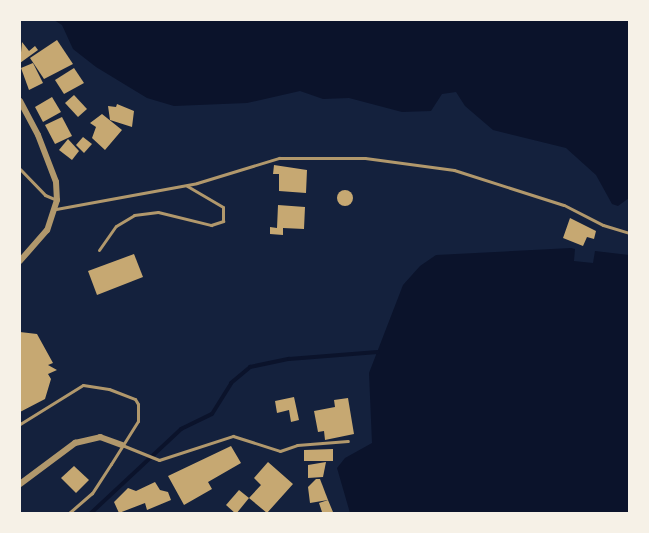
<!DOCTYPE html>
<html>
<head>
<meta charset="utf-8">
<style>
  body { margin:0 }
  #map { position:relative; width:649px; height:533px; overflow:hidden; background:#14213d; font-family:Helvetica,sans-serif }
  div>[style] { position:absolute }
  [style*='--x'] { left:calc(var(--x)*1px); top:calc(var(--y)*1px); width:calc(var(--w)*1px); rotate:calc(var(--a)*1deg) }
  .water>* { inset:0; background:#0b132b }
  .stream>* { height:4px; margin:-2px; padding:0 2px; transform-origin:2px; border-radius:2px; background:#0b132b }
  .building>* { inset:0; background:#c6a872 }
  .round { border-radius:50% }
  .service>* { height:3px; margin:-1.5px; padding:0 1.5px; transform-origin:1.5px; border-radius:1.5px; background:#b1986c }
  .minor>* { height:6px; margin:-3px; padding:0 3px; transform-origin:3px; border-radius:3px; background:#b1986c }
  span { translate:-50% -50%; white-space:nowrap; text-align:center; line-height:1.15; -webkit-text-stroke:6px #f6f1e7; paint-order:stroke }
  .frame { position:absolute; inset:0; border:21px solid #f6f1e7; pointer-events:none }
</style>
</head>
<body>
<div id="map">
  <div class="water">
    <i style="clip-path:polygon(54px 20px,629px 20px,629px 198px,618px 206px,612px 204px,596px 175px,566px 148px,493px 130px,465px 106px,456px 92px,442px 94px,431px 111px,402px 112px,349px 98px,323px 99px,300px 91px,247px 103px,174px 106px,147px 98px,96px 67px,73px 49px,62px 25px)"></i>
    <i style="clip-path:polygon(571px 248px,575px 249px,574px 261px,593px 263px,595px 251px,629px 255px,629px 513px,350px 513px,337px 468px,345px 458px,372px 443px,369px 373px,403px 285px,420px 266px,436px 255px)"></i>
  </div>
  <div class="stream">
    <i style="--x:90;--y:514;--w:125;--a:-43"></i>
    <i style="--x:181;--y:429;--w:34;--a:-26"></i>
    <i style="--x:212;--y:414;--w:36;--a:-58"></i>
    <i style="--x:231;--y:383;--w:25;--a:-40"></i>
    <i style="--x:250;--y:367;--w:40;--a:-12"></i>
    <i style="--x:289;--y:359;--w:89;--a:-4.5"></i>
  </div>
  <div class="building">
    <i style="clip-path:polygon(57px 40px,73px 64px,44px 79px,30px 58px)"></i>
    <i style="clip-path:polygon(22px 42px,29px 51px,35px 46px,38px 50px,20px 63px)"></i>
    <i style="clip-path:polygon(33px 63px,43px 83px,29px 90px,21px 68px)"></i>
    <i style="clip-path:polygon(74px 68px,84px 83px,64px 94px,55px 80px)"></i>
    <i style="clip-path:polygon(74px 95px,87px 109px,78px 117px,65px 103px)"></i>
    <i style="clip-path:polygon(52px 97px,61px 112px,43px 122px,35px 107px)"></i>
    <i style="clip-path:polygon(117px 104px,134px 111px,132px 127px,110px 120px,108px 106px,116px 107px)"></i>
    <i style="clip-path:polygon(102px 114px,122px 130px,105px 150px,92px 138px,96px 127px,90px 123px)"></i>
    <i style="clip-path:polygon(62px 117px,72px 136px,55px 144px,45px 125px)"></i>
    <i style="clip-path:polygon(83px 137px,92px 144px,84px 153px,76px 145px)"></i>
    <i style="clip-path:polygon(68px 139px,79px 151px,72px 160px,59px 150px)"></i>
    <i style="clip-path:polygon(274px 165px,307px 170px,306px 193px,279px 191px,279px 174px,273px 174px)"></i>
    <i class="round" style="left:337px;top:190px;width:16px;height:16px"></i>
    <i style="clip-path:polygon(278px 205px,305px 207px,304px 229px,283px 228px,283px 235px,270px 234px,270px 227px,277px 228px)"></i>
    <i style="clip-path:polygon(570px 218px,596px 231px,594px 239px,587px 237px,583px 246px,563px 238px)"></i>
    <i style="clip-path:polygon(134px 254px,143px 277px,97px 295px,88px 271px)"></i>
    <i style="clip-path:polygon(20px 332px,37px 334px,53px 363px,48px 365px,57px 370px,48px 374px,51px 379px,45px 399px,20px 412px)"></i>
    <i style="clip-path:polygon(294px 397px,299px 420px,291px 422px,289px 410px,277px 413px,275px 401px)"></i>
    <i style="clip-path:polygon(348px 398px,354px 434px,325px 440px,324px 431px,318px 432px,314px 411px,335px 407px,334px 400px)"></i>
    <i style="clip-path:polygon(231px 446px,241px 463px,208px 482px,212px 489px,184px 505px,168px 476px)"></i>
    <i style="clip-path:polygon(333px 449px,333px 461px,304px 461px,304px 450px)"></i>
    <i style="clip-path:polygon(268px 462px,293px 484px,267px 513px,249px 498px,261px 485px,254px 478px)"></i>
    <i style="clip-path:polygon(326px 462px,323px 477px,308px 478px,308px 465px)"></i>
    <i style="clip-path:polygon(74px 466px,89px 480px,76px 493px,61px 478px)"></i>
    <i style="clip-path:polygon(316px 479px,320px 479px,328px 500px,310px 503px,308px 487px)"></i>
    <i style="clip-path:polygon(155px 482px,160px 490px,168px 492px,171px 500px,147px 510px,145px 503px,119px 513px,114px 502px,128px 488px,136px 491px)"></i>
    <i style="clip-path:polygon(239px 490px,249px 498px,236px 514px,226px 505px)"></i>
    <i style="clip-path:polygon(328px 500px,333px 512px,314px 513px,322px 512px,319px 503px)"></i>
  </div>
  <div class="service">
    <i style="--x:20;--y:169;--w:36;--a:46"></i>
    <i style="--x:45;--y:195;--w:13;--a:23"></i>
    <i style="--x:56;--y:209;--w:143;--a:-10.4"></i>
    <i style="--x:197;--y:183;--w:86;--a:-17"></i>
    <i style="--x:279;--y:158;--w:86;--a:0"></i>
    <i style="--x:365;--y:158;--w:90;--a:7.7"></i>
    <i style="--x:454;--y:170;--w:115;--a:17.7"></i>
    <i style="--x:564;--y:205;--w:44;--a:27.1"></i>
    <i style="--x:603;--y:225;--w:28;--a:17"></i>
    <i style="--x:99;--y:250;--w:29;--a:-55"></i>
    <i style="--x:116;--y:226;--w:21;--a:-31"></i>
    <i style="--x:134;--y:215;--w:24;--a:-7"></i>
    <i style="--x:158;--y:212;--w:55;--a:13.8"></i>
    <i style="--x:211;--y:225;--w:13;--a:-18"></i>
    <i style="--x:223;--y:221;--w:14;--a:-90"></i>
    <i style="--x:223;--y:207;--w:42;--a:-149.7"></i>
    <i style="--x:20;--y:424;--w:74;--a:-31.8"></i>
    <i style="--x:83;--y:385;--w:26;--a:9"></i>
    <i style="--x:109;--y:389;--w:28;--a:21"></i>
    <i style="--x:135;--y:399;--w:6;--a:59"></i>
    <i style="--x:138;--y:404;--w:17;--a:90"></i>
    <i style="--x:138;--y:421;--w:51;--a:122.1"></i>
    <i style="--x:111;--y:464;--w:35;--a:123"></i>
    <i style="--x:92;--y:493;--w:32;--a:139"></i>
    <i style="--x:122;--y:445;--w:40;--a:22"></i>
    <i style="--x:159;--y:460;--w:78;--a:-18"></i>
    <i style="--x:233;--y:436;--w:49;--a:17.7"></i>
    <i style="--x:280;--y:451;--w:18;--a:-19"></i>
    <i style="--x:297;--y:445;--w:51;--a:-4.5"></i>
  </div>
  <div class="minor">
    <i style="--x:20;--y:101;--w:38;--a:62"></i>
    <i style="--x:38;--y:135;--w:50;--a:69"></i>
    <i style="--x:56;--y:182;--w:18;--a:87"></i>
    <i style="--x:57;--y:200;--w:32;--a:108"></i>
    <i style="--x:47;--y:230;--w:41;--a:131.1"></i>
    <i style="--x:20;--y:484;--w:69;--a:-36.7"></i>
    <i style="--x:75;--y:443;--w:26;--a:-13"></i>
    <i style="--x:100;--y:437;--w:23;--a:20"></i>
  </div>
  <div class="frame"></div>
</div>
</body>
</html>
